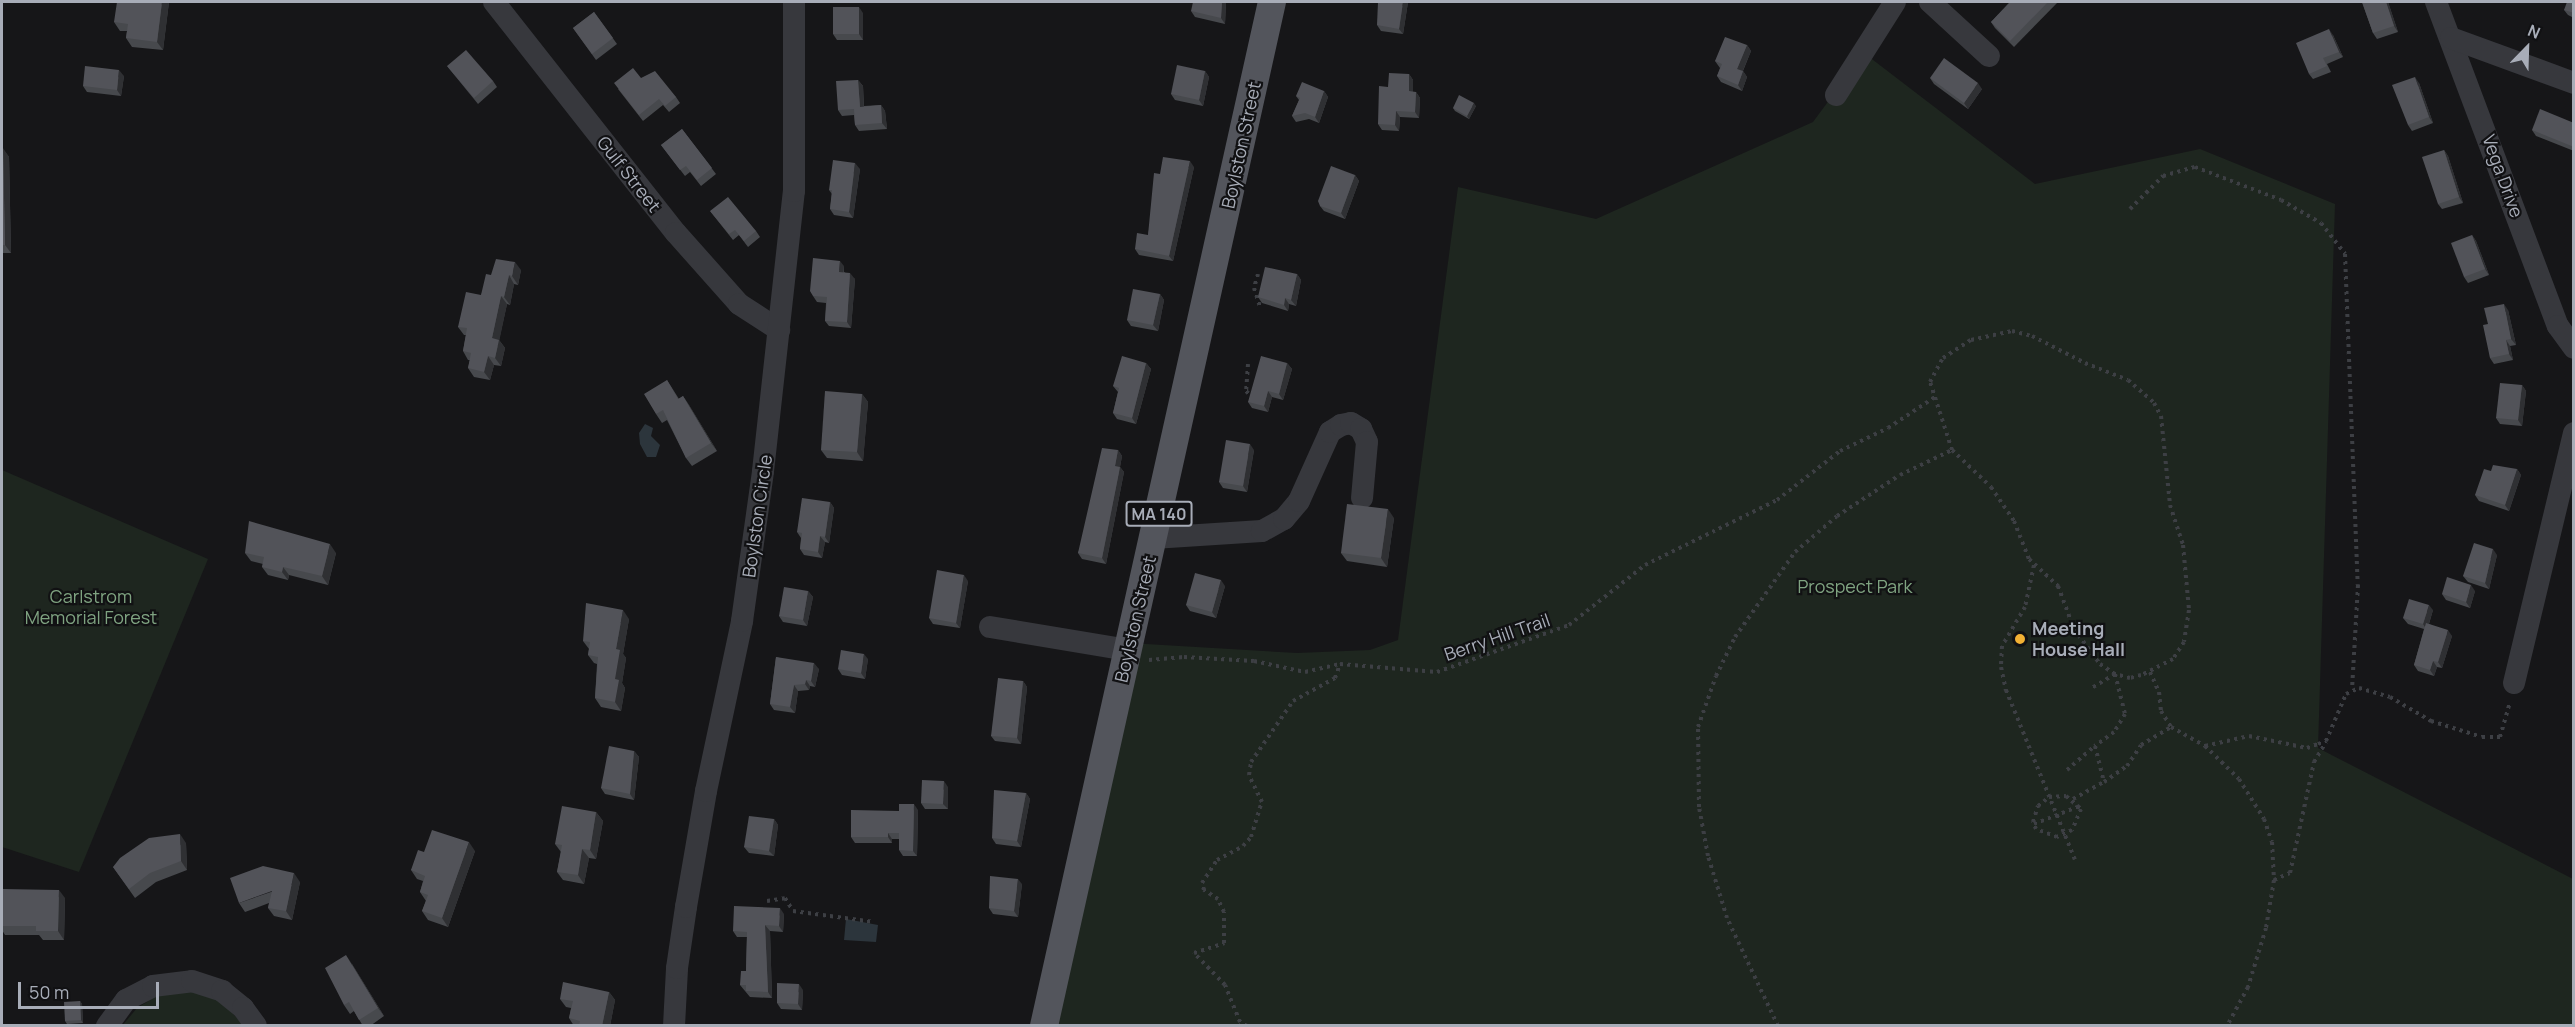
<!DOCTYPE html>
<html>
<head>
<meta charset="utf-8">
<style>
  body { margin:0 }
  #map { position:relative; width:2575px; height:1027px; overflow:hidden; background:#161618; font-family:Manrope,sans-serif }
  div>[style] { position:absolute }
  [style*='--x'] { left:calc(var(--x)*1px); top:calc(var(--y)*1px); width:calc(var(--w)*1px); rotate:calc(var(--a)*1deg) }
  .green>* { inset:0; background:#1e261f }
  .water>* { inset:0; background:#2c353c }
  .path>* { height:4px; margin-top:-2px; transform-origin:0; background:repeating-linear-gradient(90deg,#3d3f44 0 3px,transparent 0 7.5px) }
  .minor>* { height:22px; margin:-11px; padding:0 11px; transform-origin:11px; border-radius:11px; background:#37383d }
  .major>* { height:28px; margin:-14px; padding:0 14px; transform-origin:14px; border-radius:14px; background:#53555c }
  .wall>* { inset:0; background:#47494d }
  .shaded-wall>* { inset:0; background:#2f3033 }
  .building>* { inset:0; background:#525359 }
  .dots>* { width:16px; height:16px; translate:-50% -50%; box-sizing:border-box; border:3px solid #111113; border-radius:50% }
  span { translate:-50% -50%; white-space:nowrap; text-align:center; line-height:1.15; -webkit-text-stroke:4.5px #111113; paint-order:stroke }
  .shield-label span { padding:2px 4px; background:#111113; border:2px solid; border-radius:4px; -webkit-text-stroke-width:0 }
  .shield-label { font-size:16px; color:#a8adb8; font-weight:700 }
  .street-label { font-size:18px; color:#a8adb8 }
  .park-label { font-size:18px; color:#7fa381 }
  .poi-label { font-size:18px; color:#a8adb8; font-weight:700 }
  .left { translate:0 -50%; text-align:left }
  .frame { position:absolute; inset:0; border:3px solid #a8adb8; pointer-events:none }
  .north { position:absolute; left:2497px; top:18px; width:60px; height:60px; -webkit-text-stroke:4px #111113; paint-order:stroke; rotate:23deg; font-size:16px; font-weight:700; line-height:24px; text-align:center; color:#a8adb8 }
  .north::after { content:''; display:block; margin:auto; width:21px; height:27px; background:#a8adb8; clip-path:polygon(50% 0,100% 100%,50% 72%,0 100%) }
  .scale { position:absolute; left:18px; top:982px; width:141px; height:27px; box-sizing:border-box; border:3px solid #a8adb8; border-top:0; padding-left:8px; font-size:18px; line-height:21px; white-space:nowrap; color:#a8adb8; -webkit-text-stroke:4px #111113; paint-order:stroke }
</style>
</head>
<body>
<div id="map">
  <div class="green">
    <i style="clip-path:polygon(1864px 53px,2035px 184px,2200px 149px,2335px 204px,2318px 748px,2573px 879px,2573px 1025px,1044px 1026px,1129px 643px,1297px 653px,1370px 650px,1398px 640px,1458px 187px,1596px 219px,1813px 122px)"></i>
    <i style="clip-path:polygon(2px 470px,208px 559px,79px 872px,2px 847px)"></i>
    <i style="clip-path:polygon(176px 991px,202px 992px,218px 999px,245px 1026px,122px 1026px,137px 1008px,155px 997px)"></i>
  </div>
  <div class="water">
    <i style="clip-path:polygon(645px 424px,653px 428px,651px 436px,660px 445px,656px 457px,647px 457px,640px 444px,639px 433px)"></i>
    <i style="clip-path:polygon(846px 919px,878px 925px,876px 942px,844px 940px)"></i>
  </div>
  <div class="path">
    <i style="--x:2130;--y:209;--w:47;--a:-45"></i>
    <i style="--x:2163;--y:176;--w:33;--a:-16"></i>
    <i style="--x:2195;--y:167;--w:92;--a:21"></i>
    <i style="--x:2281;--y:200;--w:46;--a:29.9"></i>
    <i style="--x:2321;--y:223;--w:39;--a:52"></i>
    <i style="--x:2345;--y:254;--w:331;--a:87.8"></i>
    <i style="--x:2358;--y:585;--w:105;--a:93.3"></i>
    <i style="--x:1258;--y:274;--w:15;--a:106"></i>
    <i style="--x:1254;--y:288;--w:20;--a:72"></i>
    <i style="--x:2085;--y:363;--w:46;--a:21.6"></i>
    <i style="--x:2128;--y:380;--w:35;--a:41"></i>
    <i style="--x:2154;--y:403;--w:15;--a:62"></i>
    <i style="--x:2161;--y:416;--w:89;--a:84.2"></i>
    <i style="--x:2170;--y:505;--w:42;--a:72"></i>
    <i style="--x:2183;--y:545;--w:65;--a:84.7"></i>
    <i style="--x:2189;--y:610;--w:32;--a:99"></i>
    <i style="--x:2184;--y:642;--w:20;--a:123"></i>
    <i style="--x:2173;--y:659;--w:36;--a:153"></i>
    <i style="--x:2141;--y:675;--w:11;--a:165"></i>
    <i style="--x:2130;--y:678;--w:16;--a:-165"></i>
    <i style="--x:2115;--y:674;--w:27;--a:149"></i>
    <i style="--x:1248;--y:364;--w:27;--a:94"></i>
    <i style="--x:1246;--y:391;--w:8;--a:45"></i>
    <i style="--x:1952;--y:450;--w:54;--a:43.5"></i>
    <i style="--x:1991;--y:487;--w:41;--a:55.9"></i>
    <i style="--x:2014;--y:521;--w:41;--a:68.5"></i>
    <i style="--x:2029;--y:559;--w:40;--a:43"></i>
    <i style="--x:2058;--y:586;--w:46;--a:69.6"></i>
    <i style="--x:2074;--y:629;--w:44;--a:53.4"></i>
    <i style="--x:2100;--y:664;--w:18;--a:34"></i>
    <i style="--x:2115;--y:674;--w:41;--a:76"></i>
    <i style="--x:2125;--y:714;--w:21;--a:121"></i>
    <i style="--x:2114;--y:732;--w:24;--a:144"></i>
    <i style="--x:2095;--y:746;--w:37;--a:76"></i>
    <i style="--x:2104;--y:782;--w:28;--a:-35"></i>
    <i style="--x:2127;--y:766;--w:25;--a:-56"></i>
    <i style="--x:2141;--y:745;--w:35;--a:-31"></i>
    <i style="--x:2034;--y:565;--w:43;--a:102.1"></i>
    <i style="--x:2025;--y:607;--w:45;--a:120.5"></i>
    <i style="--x:2002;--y:646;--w:21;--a:93"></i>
    <i style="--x:2001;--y:667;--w:24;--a:78"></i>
    <i style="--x:2006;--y:690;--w:183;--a:67.9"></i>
    <i style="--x:1149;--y:660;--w:35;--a:-5"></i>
    <i style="--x:1184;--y:657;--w:70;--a:3.3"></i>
    <i style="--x:1254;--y:661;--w:52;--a:12.2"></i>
    <i style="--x:1305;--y:672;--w:36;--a:-13"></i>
    <i style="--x:2150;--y:672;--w:22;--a:66"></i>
    <i style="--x:2159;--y:692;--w:19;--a:84"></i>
    <i style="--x:2161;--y:711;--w:19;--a:58"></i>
    <i style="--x:2171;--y:727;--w:39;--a:29"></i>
    <i style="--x:2205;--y:746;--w:47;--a:44.1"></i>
    <i style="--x:2239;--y:779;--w:47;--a:58"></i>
    <i style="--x:2264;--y:819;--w:24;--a:71"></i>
    <i style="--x:2272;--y:842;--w:38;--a:87"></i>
    <i style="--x:2274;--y:880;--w:49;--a:99.5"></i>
    <i style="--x:2266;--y:928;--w:62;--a:107"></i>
    <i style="--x:2248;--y:987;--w:44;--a:118.3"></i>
    <i style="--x:2205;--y:746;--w:45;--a:-12.8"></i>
    <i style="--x:2249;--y:736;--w:59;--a:11.7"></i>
    <i style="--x:2307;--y:748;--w:12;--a:-20"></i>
    <i style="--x:2318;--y:744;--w:9;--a:-21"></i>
    <i style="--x:2326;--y:741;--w:51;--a:-66.9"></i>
    <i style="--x:2346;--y:694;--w:14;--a:-25"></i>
    <i style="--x:2359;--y:688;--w:32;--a:16"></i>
    <i style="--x:2390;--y:697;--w:48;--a:30.3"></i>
    <i style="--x:2431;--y:721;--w:53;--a:17.4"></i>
    <i style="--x:2482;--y:737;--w:18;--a:0"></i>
    <i style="--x:2500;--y:737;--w:36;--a:-74"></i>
    <i style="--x:2067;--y:770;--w:37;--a:-41"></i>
    <i style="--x:2066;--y:796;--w:20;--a:41"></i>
    <i style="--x:2081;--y:809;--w:23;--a:113"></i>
    <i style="--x:2072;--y:830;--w:17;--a:155"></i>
    <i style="--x:2057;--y:837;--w:22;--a:-159"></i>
    <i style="--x:2036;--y:829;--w:8;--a:-113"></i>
    <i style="--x:2033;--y:822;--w:17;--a:-73"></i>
    <i style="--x:2038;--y:806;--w:14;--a:-39"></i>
    <i style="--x:2049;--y:797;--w:17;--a:-3"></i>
    <i style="--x:2073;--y:799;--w:35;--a:-29"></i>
    <i style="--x:2034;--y:824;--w:49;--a:-21.4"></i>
    <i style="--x:2274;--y:880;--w:17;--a:-24"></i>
    <i style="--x:2290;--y:873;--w:114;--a:-77.8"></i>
    <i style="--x:2314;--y:762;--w:23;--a:-59"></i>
    <i style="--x:767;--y:901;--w:18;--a:-9"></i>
    <i style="--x:785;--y:898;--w:15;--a:58"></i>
    <i style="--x:793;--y:911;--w:82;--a:7.7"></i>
    <i style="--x:1247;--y:1026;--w:8;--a:-150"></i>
    <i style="--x:1240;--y:1022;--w:40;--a:-112"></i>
    <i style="--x:1225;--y:985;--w:45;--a:-134.1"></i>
    <i style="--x:1194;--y:953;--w:32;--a:-18"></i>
    <i style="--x:1224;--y:943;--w:31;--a:-90"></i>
    <i style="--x:1224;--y:912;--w:14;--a:-115"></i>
    <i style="--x:1218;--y:899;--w:17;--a:-147"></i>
    <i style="--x:1204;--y:890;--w:7;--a:-106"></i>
    <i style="--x:1202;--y:883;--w:27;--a:-57"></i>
    <i style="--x:1217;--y:860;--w:30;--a:-28"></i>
    <i style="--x:1243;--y:846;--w:12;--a:-48"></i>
    <i style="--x:1251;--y:837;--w:37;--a:-73"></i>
    <i style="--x:1262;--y:802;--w:30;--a:-116"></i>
    <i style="--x:1249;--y:775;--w:13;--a:-81"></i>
    <i style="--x:1251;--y:762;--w:74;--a:-55.5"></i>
    <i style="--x:1293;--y:701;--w:48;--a:-28.7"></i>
    <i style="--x:1335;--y:678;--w:15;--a:-70"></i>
    <i style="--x:1340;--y:664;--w:97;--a:4.7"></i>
    <i style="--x:1437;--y:672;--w:140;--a:-19.6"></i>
    <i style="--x:1569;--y:625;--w:97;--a:-38.3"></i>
    <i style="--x:1645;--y:565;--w:147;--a:-26.2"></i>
    <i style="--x:1777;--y:500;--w:80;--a:-37.9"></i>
    <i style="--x:1840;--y:451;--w:53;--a:-25.6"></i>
    <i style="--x:1888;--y:428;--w:56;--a:-33.4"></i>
    <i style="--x:1778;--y:1026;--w:119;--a:-115.3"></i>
    <i style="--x:1727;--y:918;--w:65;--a:-107"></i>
    <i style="--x:1708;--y:856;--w:50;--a:-100.4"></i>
    <i style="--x:1699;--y:807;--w:80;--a:-90.7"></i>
    <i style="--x:1698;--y:727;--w:54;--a:-70.6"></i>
    <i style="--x:1716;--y:676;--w:43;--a:-64"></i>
    <i style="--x:1735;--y:637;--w:104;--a:-54.8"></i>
    <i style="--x:1795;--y:552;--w:55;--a:-40.6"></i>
    <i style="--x:1837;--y:516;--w:75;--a:-33.1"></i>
    <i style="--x:1900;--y:475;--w:58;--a:-25.7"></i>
    <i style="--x:1952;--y:450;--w:71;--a:-107.9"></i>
    <i style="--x:1930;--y:382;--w:27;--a:-62"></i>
    <i style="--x:1943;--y:358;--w:33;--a:-33"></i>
    <i style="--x:1971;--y:340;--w:42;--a:-12.4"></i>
    <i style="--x:2012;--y:331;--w:21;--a:14"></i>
    <i style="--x:2032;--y:336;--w:62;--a:27"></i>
  </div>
  <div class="minor">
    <i style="--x:494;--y:2;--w:294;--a:51.8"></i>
    <i style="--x:676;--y:233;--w:95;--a:48.4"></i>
    <i style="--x:739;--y:304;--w:48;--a:33"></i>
    <i style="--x:1930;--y:2;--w:80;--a:42.5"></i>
    <i style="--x:2436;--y:2;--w:346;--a:69.4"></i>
    <i style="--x:2558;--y:326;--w:27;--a:54"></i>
    <i style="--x:2451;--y:38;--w:131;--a:20.1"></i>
    <i style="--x:1836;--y:95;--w:110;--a:-57.6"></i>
    <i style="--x:1153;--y:538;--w:109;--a:-3.7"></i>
    <i style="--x:1262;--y:531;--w:25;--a:-29"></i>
    <i style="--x:1284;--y:519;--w:23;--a:-50"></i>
    <i style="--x:1299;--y:501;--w:76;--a:-65.8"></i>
    <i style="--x:1330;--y:432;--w:13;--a:-32"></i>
    <i style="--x:1341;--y:425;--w:10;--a:-11"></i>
    <i style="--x:1351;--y:423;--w:12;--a:31"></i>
    <i style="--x:1361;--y:429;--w:14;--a:65"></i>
    <i style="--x:1367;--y:442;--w:56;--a:95.1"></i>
    <i style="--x:990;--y:627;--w:139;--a:9.5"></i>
    <i style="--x:2514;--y:683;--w:257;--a:-76.5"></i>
    <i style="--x:107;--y:1026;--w:32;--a:-54"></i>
    <i style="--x:126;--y:1000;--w:30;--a:-27"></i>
    <i style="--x:153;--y:986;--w:39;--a:-7"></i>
    <i style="--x:192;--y:981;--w:32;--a:18"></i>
    <i style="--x:222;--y:991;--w:27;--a:39"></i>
    <i style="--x:243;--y:1008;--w:22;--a:54"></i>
    <i style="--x:674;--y:1026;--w:58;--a:-87"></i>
    <i style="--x:677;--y:968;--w:62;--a:-81.6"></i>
    <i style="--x:686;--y:907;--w:118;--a:-80.2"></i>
    <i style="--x:706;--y:791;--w:174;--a:-78"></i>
    <i style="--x:742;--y:621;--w:151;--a:-82"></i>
    <i style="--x:763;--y:471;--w:282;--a:-83.7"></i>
    <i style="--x:794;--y:191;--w:189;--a:-90"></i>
  </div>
  <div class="major">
    <i style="--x:1044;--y:1026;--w:1049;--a:-77.45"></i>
  </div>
  <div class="wall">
    <i style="clip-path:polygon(169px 2px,163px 50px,132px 47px,126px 38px,127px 31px,120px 31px,114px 22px)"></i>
    <i style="clip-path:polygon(1226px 2px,1225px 24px,1195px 17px,1191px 11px)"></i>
    <i style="clip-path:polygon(1408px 2px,1403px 34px,1381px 31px,1377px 25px)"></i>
    <i style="clip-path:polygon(2010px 2px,2058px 2px,2014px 47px,1995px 28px,1991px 22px)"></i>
    <i style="clip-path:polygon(2362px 2px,2388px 2px,2398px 32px,2377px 39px,2373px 33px)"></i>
    <i style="clip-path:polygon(2574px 2px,2574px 18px,2568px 15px,2564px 10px)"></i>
    <i style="clip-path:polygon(594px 12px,617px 44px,596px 60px,573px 28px)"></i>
    <i style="clip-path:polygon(863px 13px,863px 40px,837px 40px,833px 34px)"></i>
    <i style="clip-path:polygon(2333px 35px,2343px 57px,2327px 64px,2331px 72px,2313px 79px,2309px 74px)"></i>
    <i style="clip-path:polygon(1747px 45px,1751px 51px,1743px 71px,1747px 77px,1742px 91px,1721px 82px,1717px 76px,1720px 68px,1715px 61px)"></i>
    <i style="clip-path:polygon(447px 66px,493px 81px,497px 87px,478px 104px)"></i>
    <i style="clip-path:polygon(1205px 71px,1209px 77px,1203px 106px,1175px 100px,1171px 94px)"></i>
    <i style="clip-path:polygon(1409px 74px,1413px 80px,1413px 92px,1416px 92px,1420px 98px,1419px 118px,1400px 117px,1399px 131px,1382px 130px,1378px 124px,1388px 87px)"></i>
    <i style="clip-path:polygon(124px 76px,121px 96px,87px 92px,83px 86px)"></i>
    <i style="clip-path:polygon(641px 78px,676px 97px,680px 103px,669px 112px,663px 105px,643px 121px,618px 89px)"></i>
    <i style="clip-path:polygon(1930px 78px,1982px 89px,1968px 109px,1934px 84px)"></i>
    <i style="clip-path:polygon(858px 80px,863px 86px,864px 106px,881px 105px,885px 111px,887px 129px,859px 131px,855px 125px,854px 115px,842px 116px,838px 110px)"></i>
    <i style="clip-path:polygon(2419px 83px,2433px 123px,2412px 131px,2408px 125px)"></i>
    <i style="clip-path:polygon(1324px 91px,1328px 97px,1319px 123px,1309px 119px,1296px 122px,1292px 116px,1299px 100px,1296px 96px)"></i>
    <i style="clip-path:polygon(1476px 106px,1469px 119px,1455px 111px,1453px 108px)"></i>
    <i style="clip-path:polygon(2574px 123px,2574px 151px,2536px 136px,2532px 130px)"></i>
    <i style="clip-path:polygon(682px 129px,716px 174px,701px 186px,690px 172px,685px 176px,661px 145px)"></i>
    <i style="clip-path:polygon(2px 148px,9px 157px,11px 253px,2px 253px)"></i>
    <i style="clip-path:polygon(2444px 150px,2448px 156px,2463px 203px,2442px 209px,2438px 204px)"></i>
    <i style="clip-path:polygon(1194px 167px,1173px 261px,1139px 255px,1135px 249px,1148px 235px,1160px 174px)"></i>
    <i style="clip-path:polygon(860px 169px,853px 218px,834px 215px,830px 209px,832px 194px,829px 190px)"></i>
    <i style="clip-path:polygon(1355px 175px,1359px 181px,1345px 219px,1324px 211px,1320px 206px)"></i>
    <i style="clip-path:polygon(710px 211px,756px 231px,760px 237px,748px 247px,739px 235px,733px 240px)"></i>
    <i style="clip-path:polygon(2472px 235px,2476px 241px,2489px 275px,2468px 283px,2464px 277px)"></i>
    <i style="clip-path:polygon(844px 266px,844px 272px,855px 279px,851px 328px,829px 326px,825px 321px,826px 303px,817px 302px,813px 296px)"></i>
    <i style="clip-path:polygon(521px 270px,518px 285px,514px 284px,510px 305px,507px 304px,499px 340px,505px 348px,501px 366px,494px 365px,490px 380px,474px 377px,468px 368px,470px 360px,468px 360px,463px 351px,466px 335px,464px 335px,458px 327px,481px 295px,491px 275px)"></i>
    <i style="clip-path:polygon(1297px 274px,1301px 280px,1296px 306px,1289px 304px,1288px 311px,1262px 303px,1258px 297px)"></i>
    <i style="clip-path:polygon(1160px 294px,1164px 300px,1158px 331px,1131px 326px,1127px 320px)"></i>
    <i style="clip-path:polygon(2508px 310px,2516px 345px,2510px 346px,2513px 360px,2494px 364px,2490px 358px,2488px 324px)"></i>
    <i style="clip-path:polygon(1146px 363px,1151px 369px,1136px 424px,1117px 419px,1113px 413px,1118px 392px,1113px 386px)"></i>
    <i style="clip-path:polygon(1287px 363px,1292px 369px,1283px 400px,1272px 397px,1268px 412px,1252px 408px,1248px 402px)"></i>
    <i style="clip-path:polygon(667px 380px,679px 399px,683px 396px,689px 405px,717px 451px,692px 466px,686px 458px,667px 420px,662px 423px,656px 414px)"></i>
    <i style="clip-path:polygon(2522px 385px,2526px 391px,2522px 426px,2500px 424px,2496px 418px)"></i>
    <i style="clip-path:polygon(862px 394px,868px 402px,863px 461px,827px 458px,821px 450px)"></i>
    <i style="clip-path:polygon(1118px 450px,1122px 456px,1120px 467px,1124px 472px,1106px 564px,1082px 559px,1078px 553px)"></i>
    <i style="clip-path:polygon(1254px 450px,1247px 492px,1223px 488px,1219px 482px)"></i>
    <i style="clip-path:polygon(2517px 469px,2521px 475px,2509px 511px,2479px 501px,2475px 495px)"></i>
    <i style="clip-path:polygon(830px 502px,834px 508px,829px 543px,825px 542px,822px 558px,804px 555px,800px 549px,801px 538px,797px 532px)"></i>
    <i style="clip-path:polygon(1394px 518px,1387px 567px,1347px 561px,1341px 553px)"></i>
    <i style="clip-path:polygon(245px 553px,336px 553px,328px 585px,289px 575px,288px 580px,268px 575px,262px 567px,263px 564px,251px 561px)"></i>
    <i style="clip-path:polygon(2497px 555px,2489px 589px,2468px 582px,2463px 576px)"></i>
    <i style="clip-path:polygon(968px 581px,960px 628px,933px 624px,929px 618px)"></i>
    <i style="clip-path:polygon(1225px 586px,1216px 618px,1190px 611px,1186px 605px)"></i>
    <i style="clip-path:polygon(808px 591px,813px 597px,807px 626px,783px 622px,779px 616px)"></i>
    <i style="clip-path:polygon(2475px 591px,2470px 608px,2446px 600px,2442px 594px)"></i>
    <i style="clip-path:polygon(2433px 610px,2429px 624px,2452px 636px,2442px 668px,2437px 667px,2434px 676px,2418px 671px,2414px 665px,2424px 629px,2408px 624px,2403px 618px)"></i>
    <i style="clip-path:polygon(629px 619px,623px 654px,626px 658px,622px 683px,625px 688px,621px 711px,601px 707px,595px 698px,597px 664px,594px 663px,588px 655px,589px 649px,583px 641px)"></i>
    <i style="clip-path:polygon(776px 657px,819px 669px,815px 687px,810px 686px,809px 690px,798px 691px,795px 713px,774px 710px,770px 704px)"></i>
    <i style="clip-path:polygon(868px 659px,865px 679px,842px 675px,838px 669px)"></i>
    <i style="clip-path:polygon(1023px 681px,1027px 687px,1021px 744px,995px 741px,991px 736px)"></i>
    <i style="clip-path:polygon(634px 751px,639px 757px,634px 800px,605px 794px,601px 788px)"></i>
    <i style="clip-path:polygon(948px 787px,948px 809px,925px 809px,921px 803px)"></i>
    <i style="clip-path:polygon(1026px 793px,1030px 799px,1021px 847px,996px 844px,992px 838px)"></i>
    <i style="clip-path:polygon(918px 810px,917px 856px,903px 856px,899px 850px,899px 839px,892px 839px,892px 843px,855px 843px,851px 837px,899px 811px)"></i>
    <i style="clip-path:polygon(596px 812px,603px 821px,596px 859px,589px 858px,584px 884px,563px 880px,557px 872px,561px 852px,555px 844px)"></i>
    <i style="clip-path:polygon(774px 819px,778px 825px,774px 856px,749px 853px,744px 847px)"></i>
    <i style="clip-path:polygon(186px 843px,187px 870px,156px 882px,135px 898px,113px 867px)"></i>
    <i style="clip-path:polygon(475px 851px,448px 927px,428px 920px,422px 911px,426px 901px,420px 892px,423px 881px,417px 879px,411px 870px,424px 852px)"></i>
    <i style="clip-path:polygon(300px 882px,292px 920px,274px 916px,268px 908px,269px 903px,245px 912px,239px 903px)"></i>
    <i style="clip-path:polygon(1022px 884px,1018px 917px,993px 914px,989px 908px)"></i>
    <i style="clip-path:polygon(2px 889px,65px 898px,64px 940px,43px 940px,39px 935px,5px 935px,2px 930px)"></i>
    <i style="clip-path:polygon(784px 914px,783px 932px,770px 931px,772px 998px,750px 997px,740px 985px,746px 971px,747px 937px,737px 937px,733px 931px)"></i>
    <i style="clip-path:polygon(352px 964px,384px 1016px,370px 1026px,363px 1026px,354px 1011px,350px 1014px,344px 1005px)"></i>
    <i style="clip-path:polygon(803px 990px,802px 1010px,781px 1009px,777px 1003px)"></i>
    <i style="clip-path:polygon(609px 992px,615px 1000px,610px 1026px,574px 1026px,569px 1018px,571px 1008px,566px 1007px,560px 999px)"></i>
    <i style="clip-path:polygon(80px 1001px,82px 1004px,83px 1023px,67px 1024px,65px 1021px)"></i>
  </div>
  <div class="shaded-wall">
    <i style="clip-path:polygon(162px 2px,169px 2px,163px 50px,157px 42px)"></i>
    <i style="clip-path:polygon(1222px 2px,1226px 2px,1225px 24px,1221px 18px)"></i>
    <i style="clip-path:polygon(1403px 2px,1408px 2px,1403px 34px,1399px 29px)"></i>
    <i style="clip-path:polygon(2386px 2px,2388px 2px,2398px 32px,2394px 26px)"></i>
    <i style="clip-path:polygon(859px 7px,863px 13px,863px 40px,859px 34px)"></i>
    <i style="clip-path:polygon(2329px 29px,2333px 35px,2343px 57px,2339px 52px)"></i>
    <i style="clip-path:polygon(1747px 45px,1751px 51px,1741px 75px,1737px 69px)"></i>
    <i style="clip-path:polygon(119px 70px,124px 76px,121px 96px,117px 90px)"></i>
    <i style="clip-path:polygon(1205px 71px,1209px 77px,1203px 106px,1199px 100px)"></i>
    <i style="clip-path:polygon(1743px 71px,1747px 77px,1742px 91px,1738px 85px)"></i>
    <i style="clip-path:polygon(1409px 74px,1413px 80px,1413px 97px,1409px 91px)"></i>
    <i style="clip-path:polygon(2415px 77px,2419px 83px,2433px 123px,2429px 117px)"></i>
    <i style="clip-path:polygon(858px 80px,863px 86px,864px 112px,860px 107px)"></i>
    <i style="clip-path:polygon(1978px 83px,1982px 89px,1968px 109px,1964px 103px)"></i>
    <i style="clip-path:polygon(1324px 91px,1328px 97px,1319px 123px,1315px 117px)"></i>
    <i style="clip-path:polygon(1416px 92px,1420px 98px,1419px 118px,1415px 112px)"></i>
    <i style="clip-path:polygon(1474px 103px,1476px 106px,1469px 119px,1467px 116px)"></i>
    <i style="clip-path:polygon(881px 105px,885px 111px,887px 129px,882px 123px)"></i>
    <i style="clip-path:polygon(1396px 111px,1400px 117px,1399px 131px,1395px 125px)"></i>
    <i style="clip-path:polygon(3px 148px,9px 157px,11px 253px,5px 245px)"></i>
    <i style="clip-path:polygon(2444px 150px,2448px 156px,2463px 203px,2459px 197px)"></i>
    <i style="clip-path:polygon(1190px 161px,1194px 167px,1173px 261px,1169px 256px)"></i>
    <i style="clip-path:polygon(855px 163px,860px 169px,853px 218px,849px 212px)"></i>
    <i style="clip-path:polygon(1355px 175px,1359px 181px,1345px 219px,1341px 213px)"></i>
    <i style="clip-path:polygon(2472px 235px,2476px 241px,2489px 275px,2485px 269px)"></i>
    <i style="clip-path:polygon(840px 261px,844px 266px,843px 278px,839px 272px)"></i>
    <i style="clip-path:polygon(515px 262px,521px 270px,518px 285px,512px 276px)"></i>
    <i style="clip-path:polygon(850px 273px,855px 279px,851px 328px,847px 322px)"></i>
    <i style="clip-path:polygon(1297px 274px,1301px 280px,1296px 306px,1291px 300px)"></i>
    <i style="clip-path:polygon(509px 275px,514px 284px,510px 305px,504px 297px)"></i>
    <i style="clip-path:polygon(1160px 294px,1164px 300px,1158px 331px,1153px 325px)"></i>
    <i style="clip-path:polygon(501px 296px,507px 304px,498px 347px,492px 338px)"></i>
    <i style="clip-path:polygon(1285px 298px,1289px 304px,1288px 311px,1284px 305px)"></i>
    <i style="clip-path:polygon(2504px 304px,2508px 310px,2516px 345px,2511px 339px)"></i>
    <i style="clip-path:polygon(499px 340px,505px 348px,501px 366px,495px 358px)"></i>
    <i style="clip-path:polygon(2506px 340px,2510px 346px,2513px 360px,2509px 354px)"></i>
    <i style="clip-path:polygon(488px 356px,494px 365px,490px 380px,484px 372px)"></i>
    <i style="clip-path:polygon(1146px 363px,1151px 369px,1136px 424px,1132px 418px)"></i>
    <i style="clip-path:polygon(1287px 363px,1292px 369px,1283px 400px,1279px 394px)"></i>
    <i style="clip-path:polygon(2522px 385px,2526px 391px,2522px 426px,2518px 420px)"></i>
    <i style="clip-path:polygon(1268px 391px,1272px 397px,1268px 412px,1264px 406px)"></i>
    <i style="clip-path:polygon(862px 394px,868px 402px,863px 461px,857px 452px)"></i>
    <i style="clip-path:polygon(683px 396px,689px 405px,717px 451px,711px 443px)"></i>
    <i style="clip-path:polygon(1250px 444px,1254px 450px,1247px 492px,1243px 486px)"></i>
    <i style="clip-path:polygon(1118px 450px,1122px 456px,1119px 472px,1115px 466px)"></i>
    <i style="clip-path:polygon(1120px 467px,1124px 472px,1106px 564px,1102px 558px)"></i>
    <i style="clip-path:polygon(2517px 469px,2521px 475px,2509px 511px,2505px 505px)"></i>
    <i style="clip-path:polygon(830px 502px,834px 508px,829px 543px,825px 537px)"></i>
    <i style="clip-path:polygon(1388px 509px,1394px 518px,1387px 567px,1381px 558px)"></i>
    <i style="clip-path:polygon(820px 536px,825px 542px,822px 558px,818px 552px)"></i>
    <i style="clip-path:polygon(330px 544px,336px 553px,328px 585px,322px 576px)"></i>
    <i style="clip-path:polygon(2493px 549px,2497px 555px,2489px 589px,2485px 583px)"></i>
    <i style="clip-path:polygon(283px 567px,289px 575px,288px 580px,282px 572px)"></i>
    <i style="clip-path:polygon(964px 575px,968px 581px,960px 628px,956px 623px)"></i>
    <i style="clip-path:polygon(1221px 580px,1225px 586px,1216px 618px,1212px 612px)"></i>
    <i style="clip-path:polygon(2471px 585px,2475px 591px,2470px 608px,2466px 602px)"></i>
    <i style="clip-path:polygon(808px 591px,813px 597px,807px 626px,803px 620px)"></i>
    <i style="clip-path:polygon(2429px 605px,2433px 610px,2427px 630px,2423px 624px)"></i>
    <i style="clip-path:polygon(623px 610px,629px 619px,623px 654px,626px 658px,622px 683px,625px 688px,621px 711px,615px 702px,615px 679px,616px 649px)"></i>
    <i style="clip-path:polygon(2448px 630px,2452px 636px,2442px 668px,2438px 662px)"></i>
    <i style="clip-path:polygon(864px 654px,868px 659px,865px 679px,861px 673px)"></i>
    <i style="clip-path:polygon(2433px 661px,2437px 667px,2434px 676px,2430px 670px)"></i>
    <i style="clip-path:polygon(814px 663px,819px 669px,815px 687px,811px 681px)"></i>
    <i style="clip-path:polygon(806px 680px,810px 686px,809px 690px,805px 684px)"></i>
    <i style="clip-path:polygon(1023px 681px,1027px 687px,1021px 744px,1017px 738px)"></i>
    <i style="clip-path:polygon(794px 685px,798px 691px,795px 713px,790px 707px)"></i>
    <i style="clip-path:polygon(634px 751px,639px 757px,634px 800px,630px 794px)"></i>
    <i style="clip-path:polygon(944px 781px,948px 787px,948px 809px,943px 804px)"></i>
    <i style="clip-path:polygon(1026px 793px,1030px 799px,1021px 847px,1017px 841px)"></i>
    <i style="clip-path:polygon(914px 804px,918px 810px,917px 856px,913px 851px)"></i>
    <i style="clip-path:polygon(596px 812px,603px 821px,596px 859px,590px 850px)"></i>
    <i style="clip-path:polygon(774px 819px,778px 825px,774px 856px,769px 851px)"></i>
    <i style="clip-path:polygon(888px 833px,892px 839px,892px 843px,888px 837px)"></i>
    <i style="clip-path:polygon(180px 834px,186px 843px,187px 870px,181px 861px)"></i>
    <i style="clip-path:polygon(469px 842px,475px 851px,448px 927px,442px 918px)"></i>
    <i style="clip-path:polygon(582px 849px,589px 858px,584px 884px,578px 875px)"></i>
    <i style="clip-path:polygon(294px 873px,300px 882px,292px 920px,286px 911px)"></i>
    <i style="clip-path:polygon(1018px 879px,1022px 884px,1018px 917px,1014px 911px)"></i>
    <i style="clip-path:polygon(59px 890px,65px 898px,64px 940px,58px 931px)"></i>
    <i style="clip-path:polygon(780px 908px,784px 914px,783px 932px,779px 926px)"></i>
    <i style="clip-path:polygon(765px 925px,770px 931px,772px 998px,768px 992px)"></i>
    <i style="clip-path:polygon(346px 955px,352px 964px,384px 1016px,378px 1008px)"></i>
    <i style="clip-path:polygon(799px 984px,803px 990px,802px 1010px,798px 1004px)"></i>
    <i style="clip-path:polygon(609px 992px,615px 1000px,610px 1026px,602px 1026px)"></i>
    <i style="clip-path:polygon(80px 1001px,82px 1004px,83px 1023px,81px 1020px)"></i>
  </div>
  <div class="building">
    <i style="clip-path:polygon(117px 2px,162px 2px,157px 42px,126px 38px,128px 24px,114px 22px)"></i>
    <i style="clip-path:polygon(1193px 2px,1222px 2px,1221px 18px,1191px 11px)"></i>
    <i style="clip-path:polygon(1378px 2px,1403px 2px,1399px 29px,1377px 25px)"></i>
    <i style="clip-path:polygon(2010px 2px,2048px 2px,2010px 41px,1991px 22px)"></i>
    <i style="clip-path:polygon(2362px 2px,2386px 2px,2394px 26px,2373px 33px)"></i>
    <i style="clip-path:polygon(2567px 2px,2574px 2px,2574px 13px,2564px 10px)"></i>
    <i style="clip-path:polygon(833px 7px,859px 7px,859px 34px,833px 34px)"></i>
    <i style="clip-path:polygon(594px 12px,613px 38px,592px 54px,573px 28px)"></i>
    <i style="clip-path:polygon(2329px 29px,2339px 52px,2323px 58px,2327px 66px,2309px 74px,2296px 43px)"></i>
    <i style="clip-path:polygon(1725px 37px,1747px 45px,1737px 69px,1743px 71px,1738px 85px,1717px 76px,1722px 64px,1715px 61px)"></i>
    <i style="clip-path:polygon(466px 50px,493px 81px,474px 98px,447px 66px)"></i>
    <i style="clip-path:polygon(1944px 58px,1978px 83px,1964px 103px,1930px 78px)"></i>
    <i style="clip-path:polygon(1177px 65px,1205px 71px,1199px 100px,1171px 94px)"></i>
    <i style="clip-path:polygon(85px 66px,119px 70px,117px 90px,83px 86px)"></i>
    <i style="clip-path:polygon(633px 68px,641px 78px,655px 71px,676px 97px,665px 106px,659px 99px,639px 115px,614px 83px)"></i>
    <i style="clip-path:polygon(1389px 73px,1409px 74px,1409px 91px,1416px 92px,1415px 112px,1396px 111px,1395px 125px,1378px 124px,1379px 86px,1388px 87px)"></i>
    <i style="clip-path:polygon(2415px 77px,2429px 117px,2408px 125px,2392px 85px)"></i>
    <i style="clip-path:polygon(858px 80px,860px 107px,881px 105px,882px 123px,855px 125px,854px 109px,838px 110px,836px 81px)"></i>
    <i style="clip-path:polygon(1302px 82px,1324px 91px,1315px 117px,1305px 113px,1292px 116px,1300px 98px,1296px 96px)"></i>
    <i style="clip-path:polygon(1459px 95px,1474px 103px,1467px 116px,1453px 108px)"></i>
    <i style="clip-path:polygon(2540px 109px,2574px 123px,2574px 147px,2532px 130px)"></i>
    <i style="clip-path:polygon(682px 129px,712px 168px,697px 180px,686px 166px,680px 170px,661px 145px)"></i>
    <i style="clip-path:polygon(2px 148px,3px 148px,5px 245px,2px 245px)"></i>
    <i style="clip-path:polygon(2444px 150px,2459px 197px,2438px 204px,2422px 157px)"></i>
    <i style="clip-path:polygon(1163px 157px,1190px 161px,1169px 256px,1135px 249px,1137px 233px,1148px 235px,1154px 173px,1160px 174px)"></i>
    <i style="clip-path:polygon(833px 160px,855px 163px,849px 212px,830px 209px,832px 190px,829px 190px)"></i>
    <i style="clip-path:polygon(1331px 166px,1355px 175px,1341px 213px,1320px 206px,1318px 201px)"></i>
    <i style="clip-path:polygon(728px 197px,756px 231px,744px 241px,735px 230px,729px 234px,710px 211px)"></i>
    <i style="clip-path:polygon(2472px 235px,2485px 269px,2464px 277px,2451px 243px)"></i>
    <i style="clip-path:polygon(813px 258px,840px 261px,839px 272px,850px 273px,847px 322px,825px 321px,827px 297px,813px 296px,810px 291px)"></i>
    <i style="clip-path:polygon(496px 259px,515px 262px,512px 276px,509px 275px,504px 297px,501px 296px,492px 338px,499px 340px,495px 358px,488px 356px,484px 372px,468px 368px,471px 353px,463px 351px,467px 328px,458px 327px,466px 292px,481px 295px,486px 274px,491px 275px)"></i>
    <i style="clip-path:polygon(1265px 267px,1297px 274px,1291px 300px,1285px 298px,1284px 305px,1258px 297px)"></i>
    <i style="clip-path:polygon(1133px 289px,1160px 294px,1153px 325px,1127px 320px)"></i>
    <i style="clip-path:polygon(2504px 304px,2511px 339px,2506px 340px,2509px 354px,2490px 358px,2483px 325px,2488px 324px,2484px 308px)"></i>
    <i style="clip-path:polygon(1122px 356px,1146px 363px,1132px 418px,1113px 413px,1119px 388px,1113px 386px)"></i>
    <i style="clip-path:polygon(1261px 356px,1287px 363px,1279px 394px,1268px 391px,1264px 406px,1248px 402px)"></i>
    <i style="clip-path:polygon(667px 380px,678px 399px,683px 396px,711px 443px,686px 458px,663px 410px,656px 414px,644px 394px)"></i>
    <i style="clip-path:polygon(2500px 383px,2522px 385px,2518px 420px,2496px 418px)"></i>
    <i style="clip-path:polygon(825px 391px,862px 394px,857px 452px,821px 450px)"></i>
    <i style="clip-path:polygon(1226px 440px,1250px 444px,1243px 486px,1219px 482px)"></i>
    <i style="clip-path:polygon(1102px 448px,1118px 450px,1115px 466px,1120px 467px,1102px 558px,1078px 553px)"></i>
    <i style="clip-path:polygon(2493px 465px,2517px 469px,2505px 505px,2475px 495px,2484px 469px,2491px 471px)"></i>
    <i style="clip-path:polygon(802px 498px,830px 502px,825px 537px,820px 536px,818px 552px,800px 549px,802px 533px,797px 532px)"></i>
    <i style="clip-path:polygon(1347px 504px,1388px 509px,1381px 558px,1341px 553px)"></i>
    <i style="clip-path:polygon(249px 521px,330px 544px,322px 576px,283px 567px,282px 572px,262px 567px,264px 557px,245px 553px)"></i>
    <i style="clip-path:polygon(2474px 543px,2493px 549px,2485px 583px,2463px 576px)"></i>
    <i style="clip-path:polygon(937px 570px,964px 575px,956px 623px,929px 618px)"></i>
    <i style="clip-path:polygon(1195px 573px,1221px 580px,1212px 612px,1186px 605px)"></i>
    <i style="clip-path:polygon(2447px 577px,2471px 585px,2466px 602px,2442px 594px)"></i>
    <i style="clip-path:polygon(784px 587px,808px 591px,803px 620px,779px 616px)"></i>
    <i style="clip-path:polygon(2409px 599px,2429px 605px,2423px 624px,2403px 618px)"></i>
    <i style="clip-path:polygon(586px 603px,623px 610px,616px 649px,620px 650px,615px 679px,619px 680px,615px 702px,595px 698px,598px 657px,588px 655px,590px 642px,583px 641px)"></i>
    <i style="clip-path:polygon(2426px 623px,2448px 630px,2438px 662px,2433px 661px,2430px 670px,2414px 665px)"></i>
    <i style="clip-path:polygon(841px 650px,864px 654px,861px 673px,838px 669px)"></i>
    <i style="clip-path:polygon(776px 657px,814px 663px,811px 681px,806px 680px,805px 684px,794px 685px,790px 707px,770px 704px)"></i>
    <i style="clip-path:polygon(998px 678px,1023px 681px,1017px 738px,991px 736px)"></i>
    <i style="clip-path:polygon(609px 746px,634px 751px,630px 794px,601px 788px)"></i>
    <i style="clip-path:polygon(922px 780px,944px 781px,943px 804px,921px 803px)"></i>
    <i style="clip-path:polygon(994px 790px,1026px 793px,1017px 841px,992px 838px)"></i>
    <i style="clip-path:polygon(899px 804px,914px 804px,913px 851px,899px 850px,899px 833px,888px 833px,888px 837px,851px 837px,851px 810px,899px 811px)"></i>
    <i style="clip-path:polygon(562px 806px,596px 812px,590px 850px,582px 849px,578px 875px,557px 872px,562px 845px,555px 844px)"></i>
    <i style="clip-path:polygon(749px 816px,774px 819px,769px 851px,744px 847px)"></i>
    <i style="clip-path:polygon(432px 830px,469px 842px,442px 918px,422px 911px,428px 895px,420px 892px,425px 876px,411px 870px,418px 850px,424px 852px)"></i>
    <i style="clip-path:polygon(180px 834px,181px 861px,150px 873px,129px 889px,113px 867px,120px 858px,149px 838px)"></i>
    <i style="clip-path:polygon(263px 866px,294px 873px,286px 911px,268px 908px,272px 891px,239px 903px,230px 878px)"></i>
    <i style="clip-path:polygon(990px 876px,1018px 879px,1014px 911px,989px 908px)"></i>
    <i style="clip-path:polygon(2px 889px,59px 890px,58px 931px,36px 931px,36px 926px,2px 926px)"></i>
    <i style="clip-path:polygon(734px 906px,780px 908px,779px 926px,765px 925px,768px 992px,746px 991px,746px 985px,740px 985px,741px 971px,746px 971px,747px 932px,733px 931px)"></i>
    <i style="clip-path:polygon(346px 955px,378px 1008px,359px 1020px,349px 1002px,344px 1005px,325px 968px)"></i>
    <i style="clip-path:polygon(563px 982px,609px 992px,602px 1026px,579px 1026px,580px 1021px,569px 1018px,573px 1001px,560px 999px)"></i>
    <i style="clip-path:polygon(777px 983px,799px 984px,798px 1004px,777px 1003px)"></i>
    <i style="clip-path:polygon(80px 1001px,81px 1020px,65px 1021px,64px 1002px)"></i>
  </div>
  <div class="dots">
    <i style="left:2020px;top:639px;background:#f2b134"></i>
  </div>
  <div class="shield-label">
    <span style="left:1159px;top:514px">MA 140</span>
  </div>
  <div class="street-label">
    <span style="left:1241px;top:145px;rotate:-78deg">Boylston Street</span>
    <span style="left:629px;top:174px;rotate:52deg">Gulf Street</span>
    <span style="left:2503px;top:176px;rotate:70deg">Vega Drive</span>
    <span style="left:757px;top:516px;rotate:-82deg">Boylston Circle</span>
    <span style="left:1135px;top:619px;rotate:-77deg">Boylston Street</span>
    <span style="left:1497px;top:637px;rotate:-19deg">Berry Hill Trail</span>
  </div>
  <div class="park-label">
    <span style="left:1855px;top:586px">Prospect Park</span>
    <span style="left:91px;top:607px">Carlstrom<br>Memorial Forest</span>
  </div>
  <div class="poi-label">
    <span class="left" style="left:2032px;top:639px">Meeting<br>House Hall</span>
  </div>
  <div class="frame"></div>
  <div class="north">N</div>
  <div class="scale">50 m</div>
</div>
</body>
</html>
